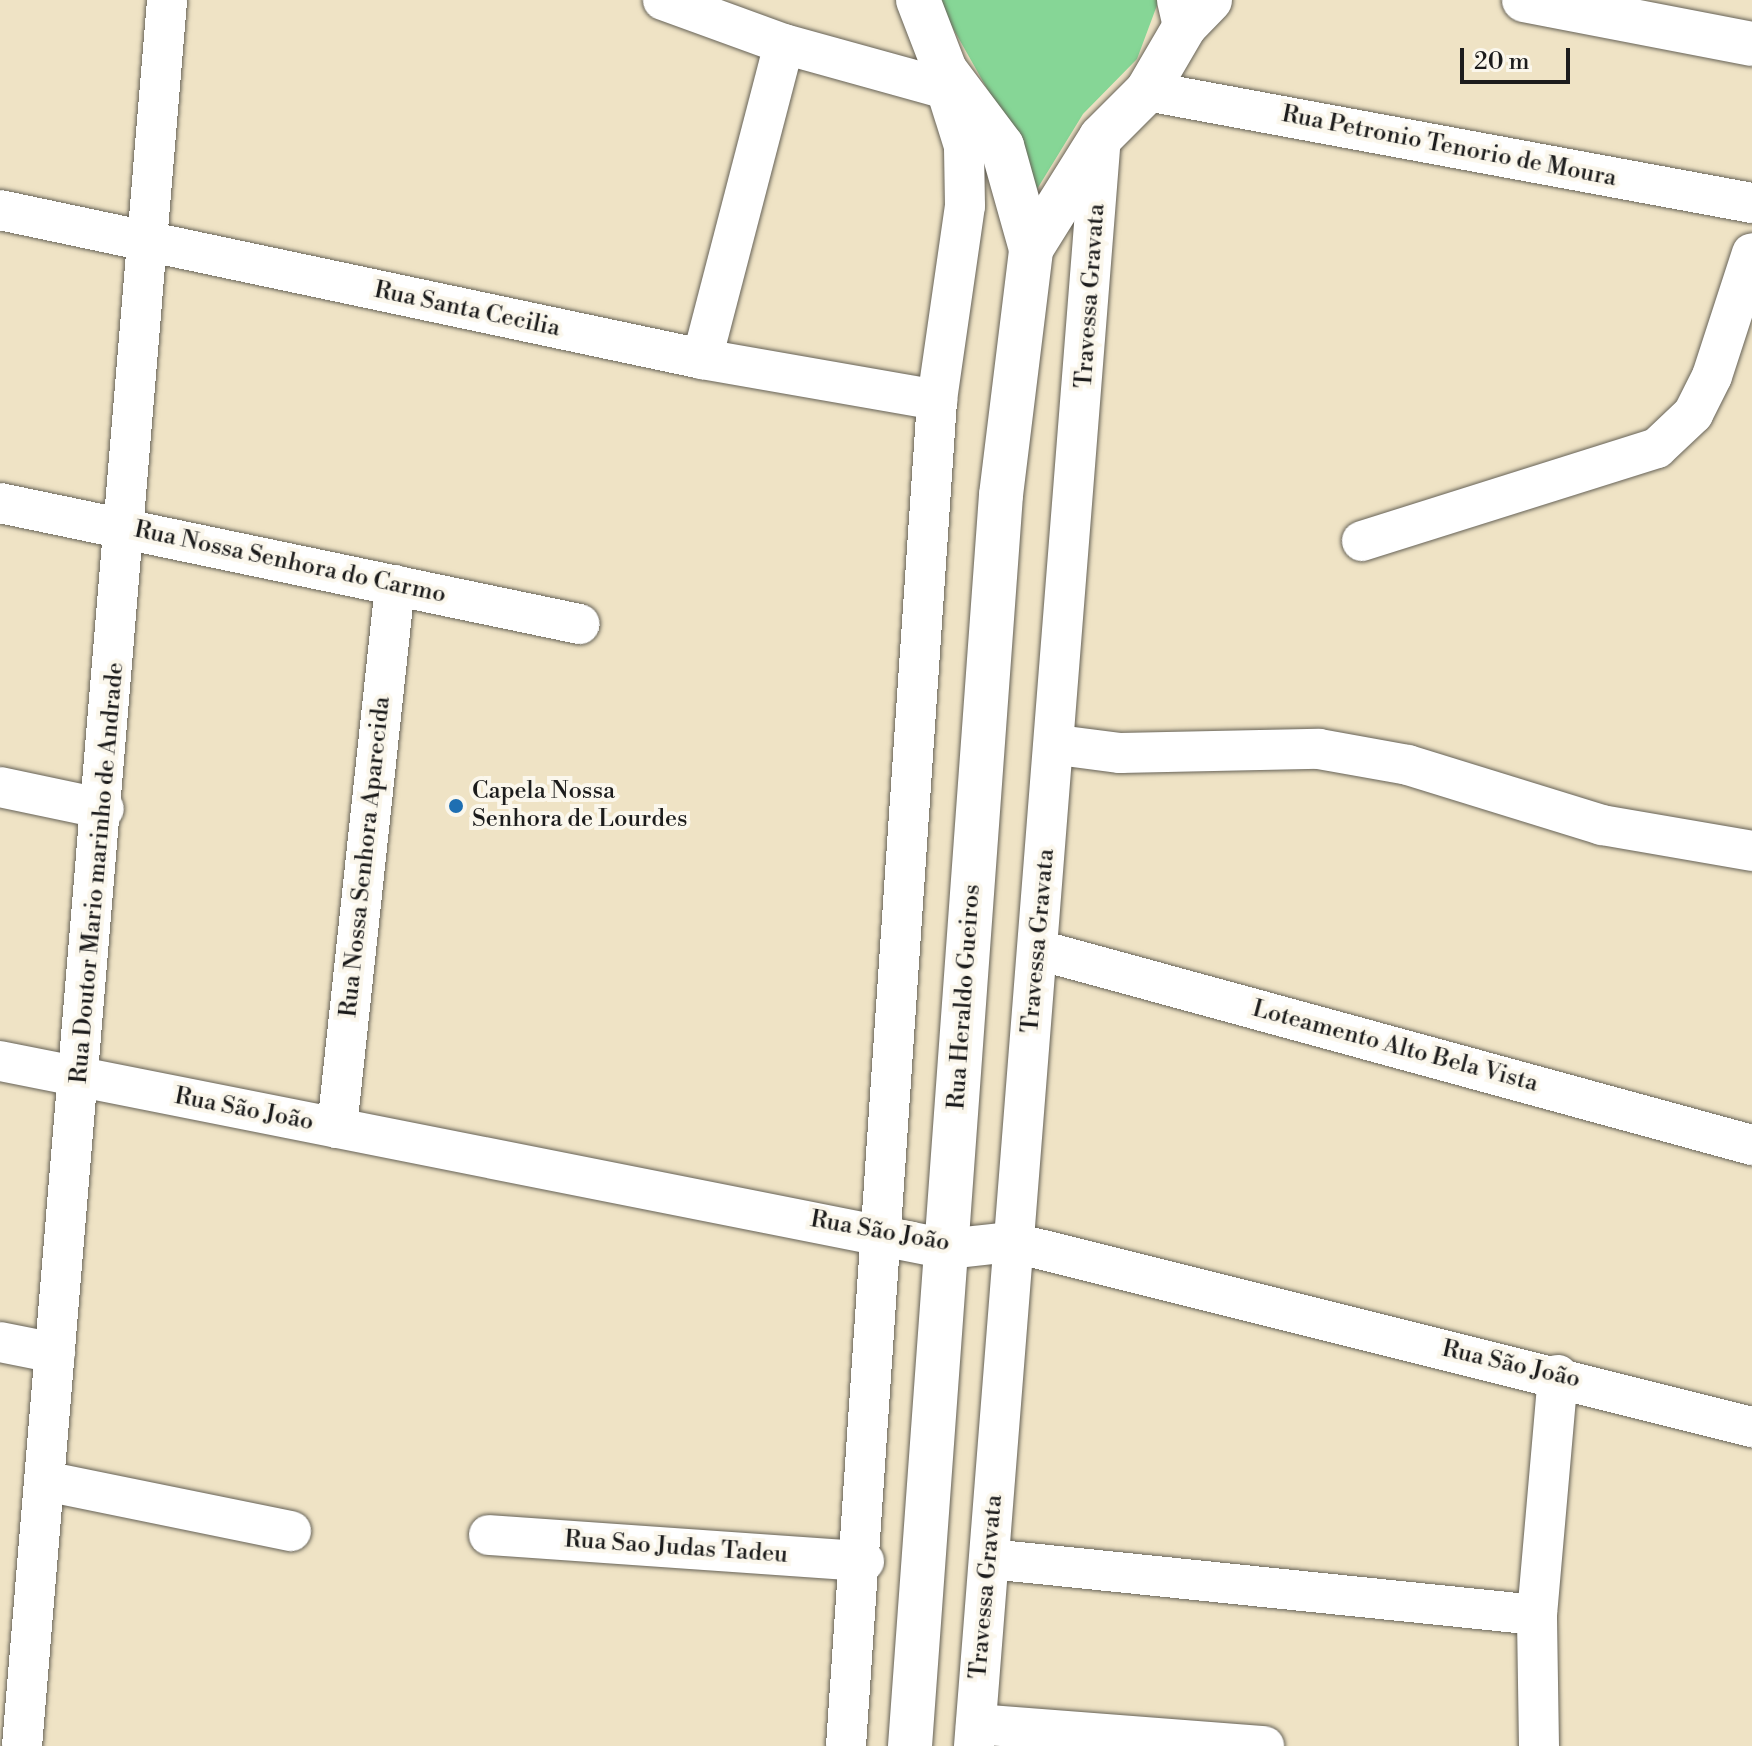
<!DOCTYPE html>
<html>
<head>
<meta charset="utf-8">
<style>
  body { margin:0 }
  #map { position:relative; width:1752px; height:1746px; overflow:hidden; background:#efe3c5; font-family:"Libre Bodoni",serif }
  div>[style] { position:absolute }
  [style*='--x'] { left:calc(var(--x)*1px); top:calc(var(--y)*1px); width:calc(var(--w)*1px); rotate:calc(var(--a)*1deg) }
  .green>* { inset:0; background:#86d696 }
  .roads { filter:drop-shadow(0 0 2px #666257) drop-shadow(0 0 2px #666257) }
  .minor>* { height:40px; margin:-20px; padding:0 20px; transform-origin:20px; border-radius:20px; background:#fff }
  .major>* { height:44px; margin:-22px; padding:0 22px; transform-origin:22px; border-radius:22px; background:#fff }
  .highway>* { height:44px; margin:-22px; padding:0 22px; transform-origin:22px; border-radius:22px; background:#fff }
  .dots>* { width:22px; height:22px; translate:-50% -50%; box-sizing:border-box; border:4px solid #fbf7ec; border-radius:50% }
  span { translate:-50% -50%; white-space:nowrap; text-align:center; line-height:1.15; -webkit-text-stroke:8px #fbf7ec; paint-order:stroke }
  .street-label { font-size:24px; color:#1c1c1c }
  .poi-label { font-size:24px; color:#1c1c1c }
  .left { translate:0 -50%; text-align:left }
  .scale { position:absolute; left:1460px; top:48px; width:110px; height:36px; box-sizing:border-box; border:4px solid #1c1c1c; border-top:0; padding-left:10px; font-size:24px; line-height:28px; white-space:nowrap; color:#1c1c1c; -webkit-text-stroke:6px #fbf7ec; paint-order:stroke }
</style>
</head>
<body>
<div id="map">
  <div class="green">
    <i style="clip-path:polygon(937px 0,1159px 0,1137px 59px,1083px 114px,1031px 199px,1011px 131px)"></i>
  </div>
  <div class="roads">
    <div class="minor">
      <i style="--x:663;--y:0;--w:129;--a:20"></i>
      <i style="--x:784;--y:44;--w:168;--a:15.5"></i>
      <i style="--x:946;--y:89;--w:26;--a:29"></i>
      <i style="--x:1147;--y:91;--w:615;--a:10.49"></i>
      <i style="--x:0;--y:210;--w:718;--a:11.98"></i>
      <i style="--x:702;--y:359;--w:239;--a:9.9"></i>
      <i style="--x:702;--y:359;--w:325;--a:-75.4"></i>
      <i style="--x:0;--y:503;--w:592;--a:11.8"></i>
      <i style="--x:1362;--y:541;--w:309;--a:-17.5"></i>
      <i style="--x:1657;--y:448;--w:50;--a:-43.4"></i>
      <i style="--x:1693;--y:414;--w:42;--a:-63.4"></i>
      <i style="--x:1712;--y:376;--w:129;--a:-72"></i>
      <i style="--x:1058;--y:745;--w:63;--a:7.4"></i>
      <i style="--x:1120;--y:753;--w:199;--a:-1.2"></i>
      <i style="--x:1319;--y:749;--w:90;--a:10.2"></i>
      <i style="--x:1408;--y:765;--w:203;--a:17.2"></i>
      <i style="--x:1602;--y:825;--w:152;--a:9.8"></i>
      <i style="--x:0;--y:787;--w:106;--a:11.9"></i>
      <i style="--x:1039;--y:950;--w:739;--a:15.3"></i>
      <i style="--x:0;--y:1061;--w:965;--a:11.23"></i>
      <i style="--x:947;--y:1249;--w:64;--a:-6.2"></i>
      <i style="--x:1011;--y:1242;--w:764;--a:14.02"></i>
      <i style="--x:337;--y:1128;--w:546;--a:-83.9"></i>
      <i style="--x:0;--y:1342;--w:56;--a:11.3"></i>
      <i style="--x:45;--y:1481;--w:251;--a:11.5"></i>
      <i style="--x:489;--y:1535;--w:376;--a:4"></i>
      <i style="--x:990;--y:1559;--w:550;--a:5.85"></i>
      <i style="--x:976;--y:1724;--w:289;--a:4.4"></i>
      <i style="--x:22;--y:1746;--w:1752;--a:-85.25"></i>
      <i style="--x:846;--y:1746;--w:1349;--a:-86.13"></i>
      <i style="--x:937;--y:400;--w:196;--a:-81.8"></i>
      <i style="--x:965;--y:206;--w:60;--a:-91"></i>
      <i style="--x:964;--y:146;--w:60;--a:-107.5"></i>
      <i style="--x:974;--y:1746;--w:1614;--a:-85.49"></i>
      <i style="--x:1539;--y:1746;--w:131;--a:-90.9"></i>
      <i style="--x:1537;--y:1615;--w:241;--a:-85"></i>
    </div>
    <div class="major">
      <i style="--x:1031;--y:249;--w:132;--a:-58"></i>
      <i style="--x:1101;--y:137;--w:65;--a:-45"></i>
      <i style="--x:1147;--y:91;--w:75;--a:-59.7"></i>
      <i style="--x:1185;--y:26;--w:27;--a:-103"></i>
      <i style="--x:910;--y:1746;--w:1254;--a:-85.84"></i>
      <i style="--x:1001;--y:495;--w:248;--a:-83"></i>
      <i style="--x:1031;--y:249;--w:107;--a:-105.7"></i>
      <i style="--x:1002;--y:146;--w:95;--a:-126.9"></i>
      <i style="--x:945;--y:70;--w:75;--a:-111.1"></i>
    </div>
    <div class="highway">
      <i style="--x:1524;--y:0;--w:232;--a:10.9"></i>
      <i style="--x:1185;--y:26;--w:36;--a:-46"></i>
    </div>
  </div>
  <div class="dots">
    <i style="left:456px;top:806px;background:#1f6fb2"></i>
  </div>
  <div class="street-label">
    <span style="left:1449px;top:147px;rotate:11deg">Rua Petronio Tenorio de Moura</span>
    <span style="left:1091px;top:296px;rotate:-86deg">Travessa Gravata</span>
    <span style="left:467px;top:310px;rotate:12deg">Rua Santa Cecilia</span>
    <span style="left:290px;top:563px;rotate:12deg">Rua Nossa Senhora do Carmo</span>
    <span style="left:366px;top:857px;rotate:-84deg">Rua Nossa Senhora Aparecida</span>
    <span style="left:98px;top:873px;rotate:-85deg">Rua Doutor Mario marinho de Andrade</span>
    <span style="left:1039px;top:941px;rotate:-85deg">Travessa Gravata</span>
    <span style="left:965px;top:997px;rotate:-86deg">Rua Heraldo Gueiros</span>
    <span style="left:1395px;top:1047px;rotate:15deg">Loteamento Alto Bela Vista</span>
    <span style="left:244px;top:1110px;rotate:11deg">Rua São João</span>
    <span style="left:880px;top:1232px;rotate:10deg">Rua São João</span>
    <span style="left:1511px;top:1365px;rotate:13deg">Rua São João</span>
    <span style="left:676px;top:1548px;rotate:4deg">Rua Sao Judas Tadeu</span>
    <span style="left:987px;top:1587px;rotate:-85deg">Travessa Gravata</span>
  </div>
  <div class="poi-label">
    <span class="left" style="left:472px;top:806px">Capela Nossa<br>Senhora de Lourdes</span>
  </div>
  <div class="scale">20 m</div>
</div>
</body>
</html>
